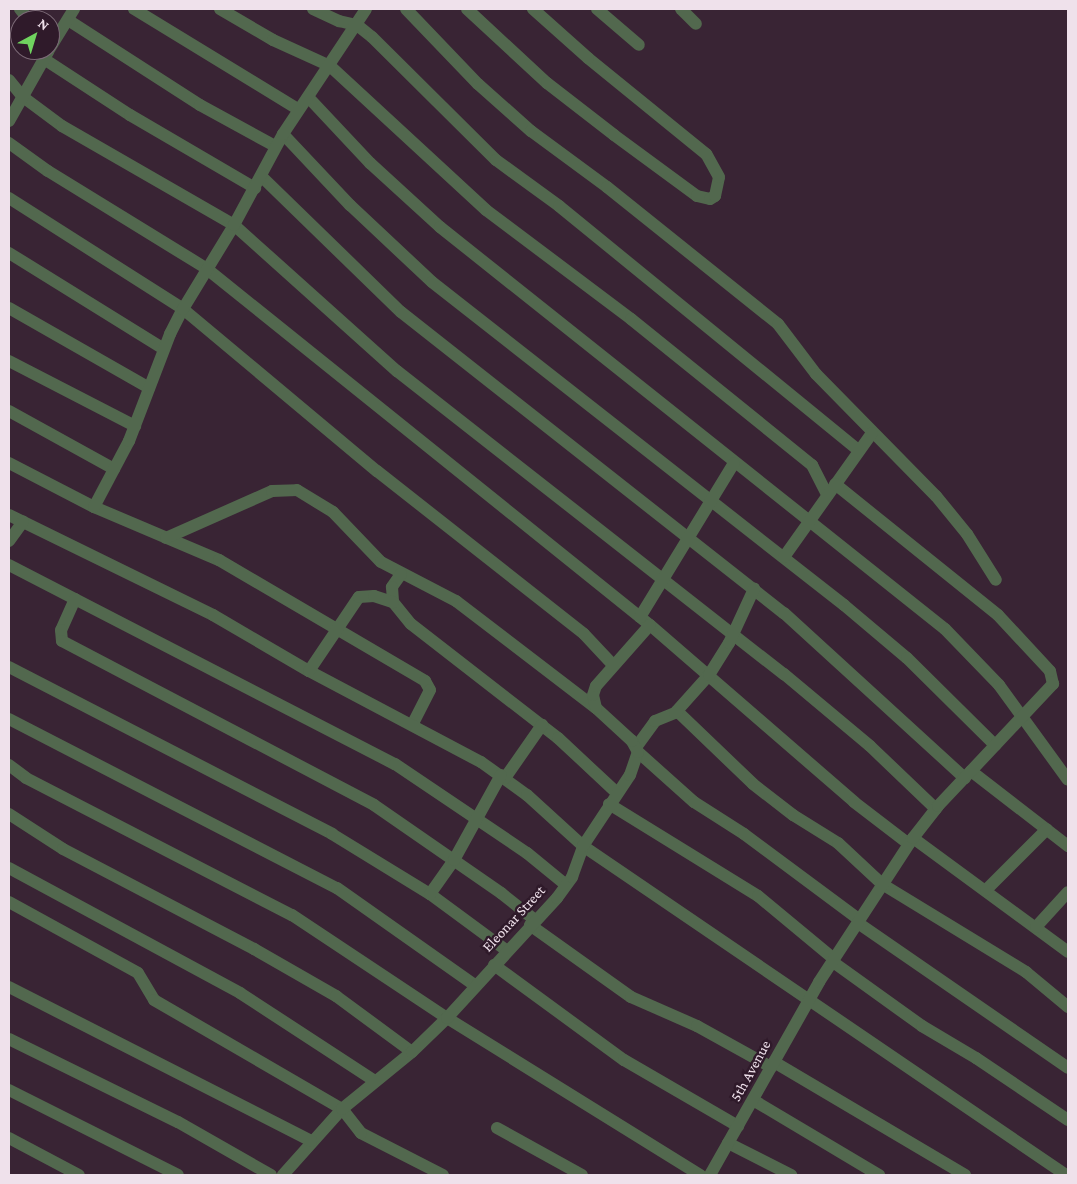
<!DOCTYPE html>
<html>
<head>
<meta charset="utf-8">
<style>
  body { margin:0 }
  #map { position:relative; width:1077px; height:1184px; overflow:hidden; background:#392434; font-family:"Crimson Pro",serif }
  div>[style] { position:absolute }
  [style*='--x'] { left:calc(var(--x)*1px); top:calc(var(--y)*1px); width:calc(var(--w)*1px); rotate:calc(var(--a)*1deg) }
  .minor>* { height:12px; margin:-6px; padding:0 6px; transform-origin:6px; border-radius:6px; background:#52684e }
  span { translate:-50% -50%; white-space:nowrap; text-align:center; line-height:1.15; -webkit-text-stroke:5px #2f1a2a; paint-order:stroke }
  .street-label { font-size:15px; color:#efe1eb }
  .frame { position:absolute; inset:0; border:10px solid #efe1eb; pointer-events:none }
  .north { position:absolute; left:10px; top:10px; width:50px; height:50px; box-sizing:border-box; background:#2f1a2a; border:1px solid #7c6a77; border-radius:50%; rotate:39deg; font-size:14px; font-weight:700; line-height:20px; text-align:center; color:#efe1eb }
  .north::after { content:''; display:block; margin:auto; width:18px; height:22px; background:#70d35f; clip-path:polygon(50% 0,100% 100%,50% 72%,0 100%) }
</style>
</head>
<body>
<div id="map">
  <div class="minor">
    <i style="--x:20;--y:9;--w:14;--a:51"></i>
    <i style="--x:134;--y:9;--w:192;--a:31.4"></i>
    <i style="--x:220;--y:9;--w:61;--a:30.3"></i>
    <i style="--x:273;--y:40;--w:63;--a:24.5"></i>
    <i style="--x:330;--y:66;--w:212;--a:42.7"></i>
    <i style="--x:486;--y:210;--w:181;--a:36.9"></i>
    <i style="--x:631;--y:319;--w:233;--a:38.9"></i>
    <i style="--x:812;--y:465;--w:34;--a:63"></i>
    <i style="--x:313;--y:9;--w:29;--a:25"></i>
    <i style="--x:339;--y:21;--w:18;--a:13"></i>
    <i style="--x:357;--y:25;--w:19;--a:39"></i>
    <i style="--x:372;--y:37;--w:175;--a:44.8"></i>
    <i style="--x:496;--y:160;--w:78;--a:36.1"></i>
    <i style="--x:559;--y:206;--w:387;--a:39.2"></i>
    <i style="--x:406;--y:9;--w:104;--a:46.2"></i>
    <i style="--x:478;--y:84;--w:71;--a:41.6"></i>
    <i style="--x:531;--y:131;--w:94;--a:36.4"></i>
    <i style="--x:607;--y:187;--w:219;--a:38.7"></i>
    <i style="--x:778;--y:324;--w:63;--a:52.8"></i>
    <i style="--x:816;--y:374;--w:171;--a:45.5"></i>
    <i style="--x:936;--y:496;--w:49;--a:50.8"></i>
    <i style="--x:967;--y:534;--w:54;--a:57.8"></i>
    <i style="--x:467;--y:9;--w:109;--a:42.8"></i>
    <i style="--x:547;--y:83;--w:85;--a:37.8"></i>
    <i style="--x:614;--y:135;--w:103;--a:36.3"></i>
    <i style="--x:697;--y:196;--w:13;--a:13"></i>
    <i style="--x:710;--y:199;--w:6;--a:-31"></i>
    <i style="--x:715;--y:196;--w:19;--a:-78"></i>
    <i style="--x:719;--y:177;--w:26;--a:-119"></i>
    <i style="--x:706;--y:154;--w:152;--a:-140.9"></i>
    <i style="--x:588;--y:58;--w:74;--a:-138.3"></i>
    <i style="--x:597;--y:9;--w:55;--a:40.6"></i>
    <i style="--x:681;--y:9;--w:21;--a:45"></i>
    <i style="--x:68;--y:20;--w:157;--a:32.8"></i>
    <i style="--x:200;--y:105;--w:85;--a:28.7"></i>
    <i style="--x:50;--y:48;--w:46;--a:-58.4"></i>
    <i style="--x:44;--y:59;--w:103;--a:33.1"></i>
    <i style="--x:130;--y:115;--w:145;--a:30.3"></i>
    <i style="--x:9;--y:80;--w:22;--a:51"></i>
    <i style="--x:23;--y:97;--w:49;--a:36.6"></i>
    <i style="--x:62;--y:126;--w:198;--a:29.9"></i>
    <i style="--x:234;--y:225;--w:219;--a:41.9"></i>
    <i style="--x:397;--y:371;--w:492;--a:38.1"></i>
    <i style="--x:784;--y:674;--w:112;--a:39.9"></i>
    <i style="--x:870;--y:746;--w:91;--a:43.7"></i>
    <i style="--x:308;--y:97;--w:91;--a:46.8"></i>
    <i style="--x:370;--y:163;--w:95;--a:42.4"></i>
    <i style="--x:440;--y:227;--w:645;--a:38.52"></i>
    <i style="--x:945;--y:629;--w:78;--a:46"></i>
    <i style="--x:999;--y:685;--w:117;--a:54"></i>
    <i style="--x:9;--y:121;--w:81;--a:-60.6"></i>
    <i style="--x:283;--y:134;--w:98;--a:46.7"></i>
    <i style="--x:350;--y:205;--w:112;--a:43.2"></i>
    <i style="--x:432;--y:282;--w:524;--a:38.1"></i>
    <i style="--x:844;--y:605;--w:82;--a:40.1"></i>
    <i style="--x:907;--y:658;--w:124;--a:44.7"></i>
    <i style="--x:9;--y:143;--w:48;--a:35.7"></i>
    <i style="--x:48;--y:171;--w:187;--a:31.6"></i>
    <i style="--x:207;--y:269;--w:568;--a:38.79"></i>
    <i style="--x:650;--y:625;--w:270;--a:40.9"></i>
    <i style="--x:854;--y:802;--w:69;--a:37.4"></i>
    <i style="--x:261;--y:176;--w:195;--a:44.2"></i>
    <i style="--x:401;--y:312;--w:487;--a:38.2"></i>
    <i style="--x:784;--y:613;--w:245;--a:42.4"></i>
    <i style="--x:9;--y:198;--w:206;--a:32.5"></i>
    <i style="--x:183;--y:309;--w:253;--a:39.9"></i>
    <i style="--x:377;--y:471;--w:263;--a:38.2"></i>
    <i style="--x:584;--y:634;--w:42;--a:46.9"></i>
    <i style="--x:9;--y:253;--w:182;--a:31.8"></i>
    <i style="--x:9;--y:308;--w:161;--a:29.7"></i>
    <i style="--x:9;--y:361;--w:142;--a:27.3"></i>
    <i style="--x:9;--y:411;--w:120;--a:28.9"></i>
    <i style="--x:9;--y:463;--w:96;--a:27.4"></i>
    <i style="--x:94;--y:507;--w:136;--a:23"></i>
    <i style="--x:219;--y:560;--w:239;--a:30.4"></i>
    <i style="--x:425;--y:681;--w:10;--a:61"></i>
    <i style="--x:430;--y:690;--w:39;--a:117"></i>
    <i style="--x:94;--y:507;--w:75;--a:-62.1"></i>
    <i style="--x:129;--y:441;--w:115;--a:-69"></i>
    <i style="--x:170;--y:334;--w:28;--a:-63"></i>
    <i style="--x:183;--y:309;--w:98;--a:-58.7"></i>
    <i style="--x:234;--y:225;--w:103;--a:-61.7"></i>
    <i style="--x:283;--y:134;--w:150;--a:-56.4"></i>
    <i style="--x:9;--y:515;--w:227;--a:26.1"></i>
    <i style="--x:213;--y:615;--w:111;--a:30.3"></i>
    <i style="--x:309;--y:671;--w:195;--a:27.9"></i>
    <i style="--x:481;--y:762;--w:57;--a:35.7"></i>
    <i style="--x:527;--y:795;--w:76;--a:42.3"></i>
    <i style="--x:583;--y:846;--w:584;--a:34.26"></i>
    <i style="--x:166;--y:538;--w:116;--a:-23.9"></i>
    <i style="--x:272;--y:491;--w:25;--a:-2"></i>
    <i style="--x:297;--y:490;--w:42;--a:31.4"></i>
    <i style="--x:333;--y:512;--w:69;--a:46.2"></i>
    <i style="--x:381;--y:562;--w:85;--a:27.5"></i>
    <i style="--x:456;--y:601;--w:176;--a:37.4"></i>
    <i style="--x:9;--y:541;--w:24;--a:-54"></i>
    <i style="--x:784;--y:557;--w:152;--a:-54.6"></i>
    <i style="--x:9;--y:565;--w:434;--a:27.3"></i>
    <i style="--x:395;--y:764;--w:159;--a:34"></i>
    <i style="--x:527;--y:853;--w:50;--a:39.4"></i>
    <i style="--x:401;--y:574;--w:16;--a:125"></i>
    <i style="--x:392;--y:587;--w:15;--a:86"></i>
    <i style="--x:393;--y:602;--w:28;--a:51"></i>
    <i style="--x:411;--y:624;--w:186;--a:37.8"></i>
    <i style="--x:558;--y:738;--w:81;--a:43"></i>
    <i style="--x:75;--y:599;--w:34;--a:114"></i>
    <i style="--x:61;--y:630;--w:11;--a:85"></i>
    <i style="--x:62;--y:641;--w:352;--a:27.7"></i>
    <i style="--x:374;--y:805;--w:155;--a:34.7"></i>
    <i style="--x:501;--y:893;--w:43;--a:38.5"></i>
    <i style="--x:640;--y:617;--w:180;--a:-58.6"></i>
    <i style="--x:9;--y:667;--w:364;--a:27.3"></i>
    <i style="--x:332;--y:834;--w:115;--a:31.5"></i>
    <i style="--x:430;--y:894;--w:94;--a:36.4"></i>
    <i style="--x:309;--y:671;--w:89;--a:-56"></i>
    <i style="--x:359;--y:597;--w:15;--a:-4"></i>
    <i style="--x:374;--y:596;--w:20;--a:18"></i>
    <i style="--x:677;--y:711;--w:105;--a:43.8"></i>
    <i style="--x:753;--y:784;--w:51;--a:37.8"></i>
    <i style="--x:793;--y:815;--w:53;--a:31.9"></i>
    <i style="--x:838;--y:843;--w:60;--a:43"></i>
    <i style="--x:882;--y:884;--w:169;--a:31.4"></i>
    <i style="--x:1026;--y:972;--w:55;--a:39.8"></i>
    <i style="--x:9;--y:719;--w:369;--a:27.3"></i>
    <i style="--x:337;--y:888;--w:170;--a:35.2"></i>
    <i style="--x:637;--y:746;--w:31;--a:-54"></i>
    <i style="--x:655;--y:721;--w:22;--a:-22"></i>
    <i style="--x:675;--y:713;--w:51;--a:-48.2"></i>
    <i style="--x:709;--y:675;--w:38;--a:-58"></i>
    <i style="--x:729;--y:643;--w:60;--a:-65.2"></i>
    <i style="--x:638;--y:752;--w:75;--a:41.8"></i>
    <i style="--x:694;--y:802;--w:59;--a:32.6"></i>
    <i style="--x:744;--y:834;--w:144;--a:36.6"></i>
    <i style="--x:9;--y:765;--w:21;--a:37"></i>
    <i style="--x:26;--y:778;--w:299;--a:27.3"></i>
    <i style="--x:292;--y:915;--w:186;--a:33.6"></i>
    <i style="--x:447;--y:1018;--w:298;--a:31.8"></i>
    <i style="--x:971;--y:771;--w:123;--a:37.7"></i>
    <i style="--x:505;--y:778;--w:65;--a:-55.1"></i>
    <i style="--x:609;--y:804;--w:175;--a:31.7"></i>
    <i style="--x:758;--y:896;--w:99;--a:39.7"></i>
    <i style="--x:9;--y:814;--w:64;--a:32.9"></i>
    <i style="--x:63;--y:849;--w:216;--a:27.6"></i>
    <i style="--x:254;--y:949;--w:95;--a:29.8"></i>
    <i style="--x:336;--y:996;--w:94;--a:36.4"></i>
    <i style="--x:913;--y:838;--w:192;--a:36.3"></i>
    <i style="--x:9;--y:868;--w:263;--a:28.4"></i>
    <i style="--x:240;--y:993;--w:161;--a:33.1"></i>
    <i style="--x:986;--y:890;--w:86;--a:-45"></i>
    <i style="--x:430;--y:894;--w:42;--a:-54.8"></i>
    <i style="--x:454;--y:860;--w:97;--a:-61.1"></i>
    <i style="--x:9;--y:902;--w:147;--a:28.8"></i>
    <i style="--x:138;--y:973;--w:31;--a:59"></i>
    <i style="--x:154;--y:1000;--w:217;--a:30.1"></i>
    <i style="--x:342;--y:1109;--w:89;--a:131.8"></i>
    <i style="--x:858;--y:923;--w:255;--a:34.6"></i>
    <i style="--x:530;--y:925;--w:124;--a:35.5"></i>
    <i style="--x:631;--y:997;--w:72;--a:23.7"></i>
    <i style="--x:697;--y:1026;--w:85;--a:29"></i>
    <i style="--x:1036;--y:927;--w:47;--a:-47.6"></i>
    <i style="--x:833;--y:962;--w:110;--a:35.7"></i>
    <i style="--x:922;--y:1026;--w:63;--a:30.7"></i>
    <i style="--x:976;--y:1058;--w:111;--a:34"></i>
    <i style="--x:494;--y:965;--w:161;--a:36.2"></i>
    <i style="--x:624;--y:1060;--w:132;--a:30.1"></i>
    <i style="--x:9;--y:987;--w:339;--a:27"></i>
    <i style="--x:9;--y:1039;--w:188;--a:26.2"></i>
    <i style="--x:178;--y:1122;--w:107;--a:29.7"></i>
    <i style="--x:774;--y:1062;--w:222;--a:30.6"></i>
    <i style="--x:9;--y:1090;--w:189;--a:26.7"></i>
    <i style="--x:753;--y:1100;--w:147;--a:30.8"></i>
    <i style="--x:497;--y:1128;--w:97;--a:28.9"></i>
    <i style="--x:9;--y:1138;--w:79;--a:27.9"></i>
    <i style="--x:728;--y:1143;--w:71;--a:26.9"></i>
    <i style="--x:443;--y:1175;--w:92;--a:-152.9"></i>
    <i style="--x:361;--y:1133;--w:31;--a:-128"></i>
    <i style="--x:342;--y:1109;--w:90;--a:-39.2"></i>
    <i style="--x:412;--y:1052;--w:49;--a:-44.2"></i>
    <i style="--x:447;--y:1018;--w:163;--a:-47.5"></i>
    <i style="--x:557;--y:898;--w:26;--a:-54"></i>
    <i style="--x:572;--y:877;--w:33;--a:-70"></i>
    <i style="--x:583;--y:846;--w:85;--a:-56.5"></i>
    <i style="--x:630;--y:775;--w:24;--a:-71"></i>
    <i style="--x:638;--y:752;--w:13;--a:-119"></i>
    <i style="--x:632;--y:741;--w:49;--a:-137.5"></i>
    <i style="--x:596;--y:708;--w:13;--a:-103"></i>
    <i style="--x:593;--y:695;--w:9;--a:-72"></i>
    <i style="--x:596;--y:686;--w:81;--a:-48.5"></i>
    <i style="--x:710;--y:1175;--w:222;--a:-60.5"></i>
    <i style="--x:819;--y:982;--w:172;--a:-56.9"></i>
    <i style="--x:913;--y:838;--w:41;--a:-52"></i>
    <i style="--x:938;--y:806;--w:168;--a:-46.7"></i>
    <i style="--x:1053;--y:684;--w:13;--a:-103"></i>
    <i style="--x:1050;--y:671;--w:76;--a:-132.9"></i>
    <i style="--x:998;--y:615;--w:209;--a:-141.2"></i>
  </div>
  <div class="street-label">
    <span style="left:514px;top:919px;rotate:-47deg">Eleonar Street</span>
    <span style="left:751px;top:1071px;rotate:-61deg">5th Avenue</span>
  </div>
  <div class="frame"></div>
  <div class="north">N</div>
</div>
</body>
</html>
